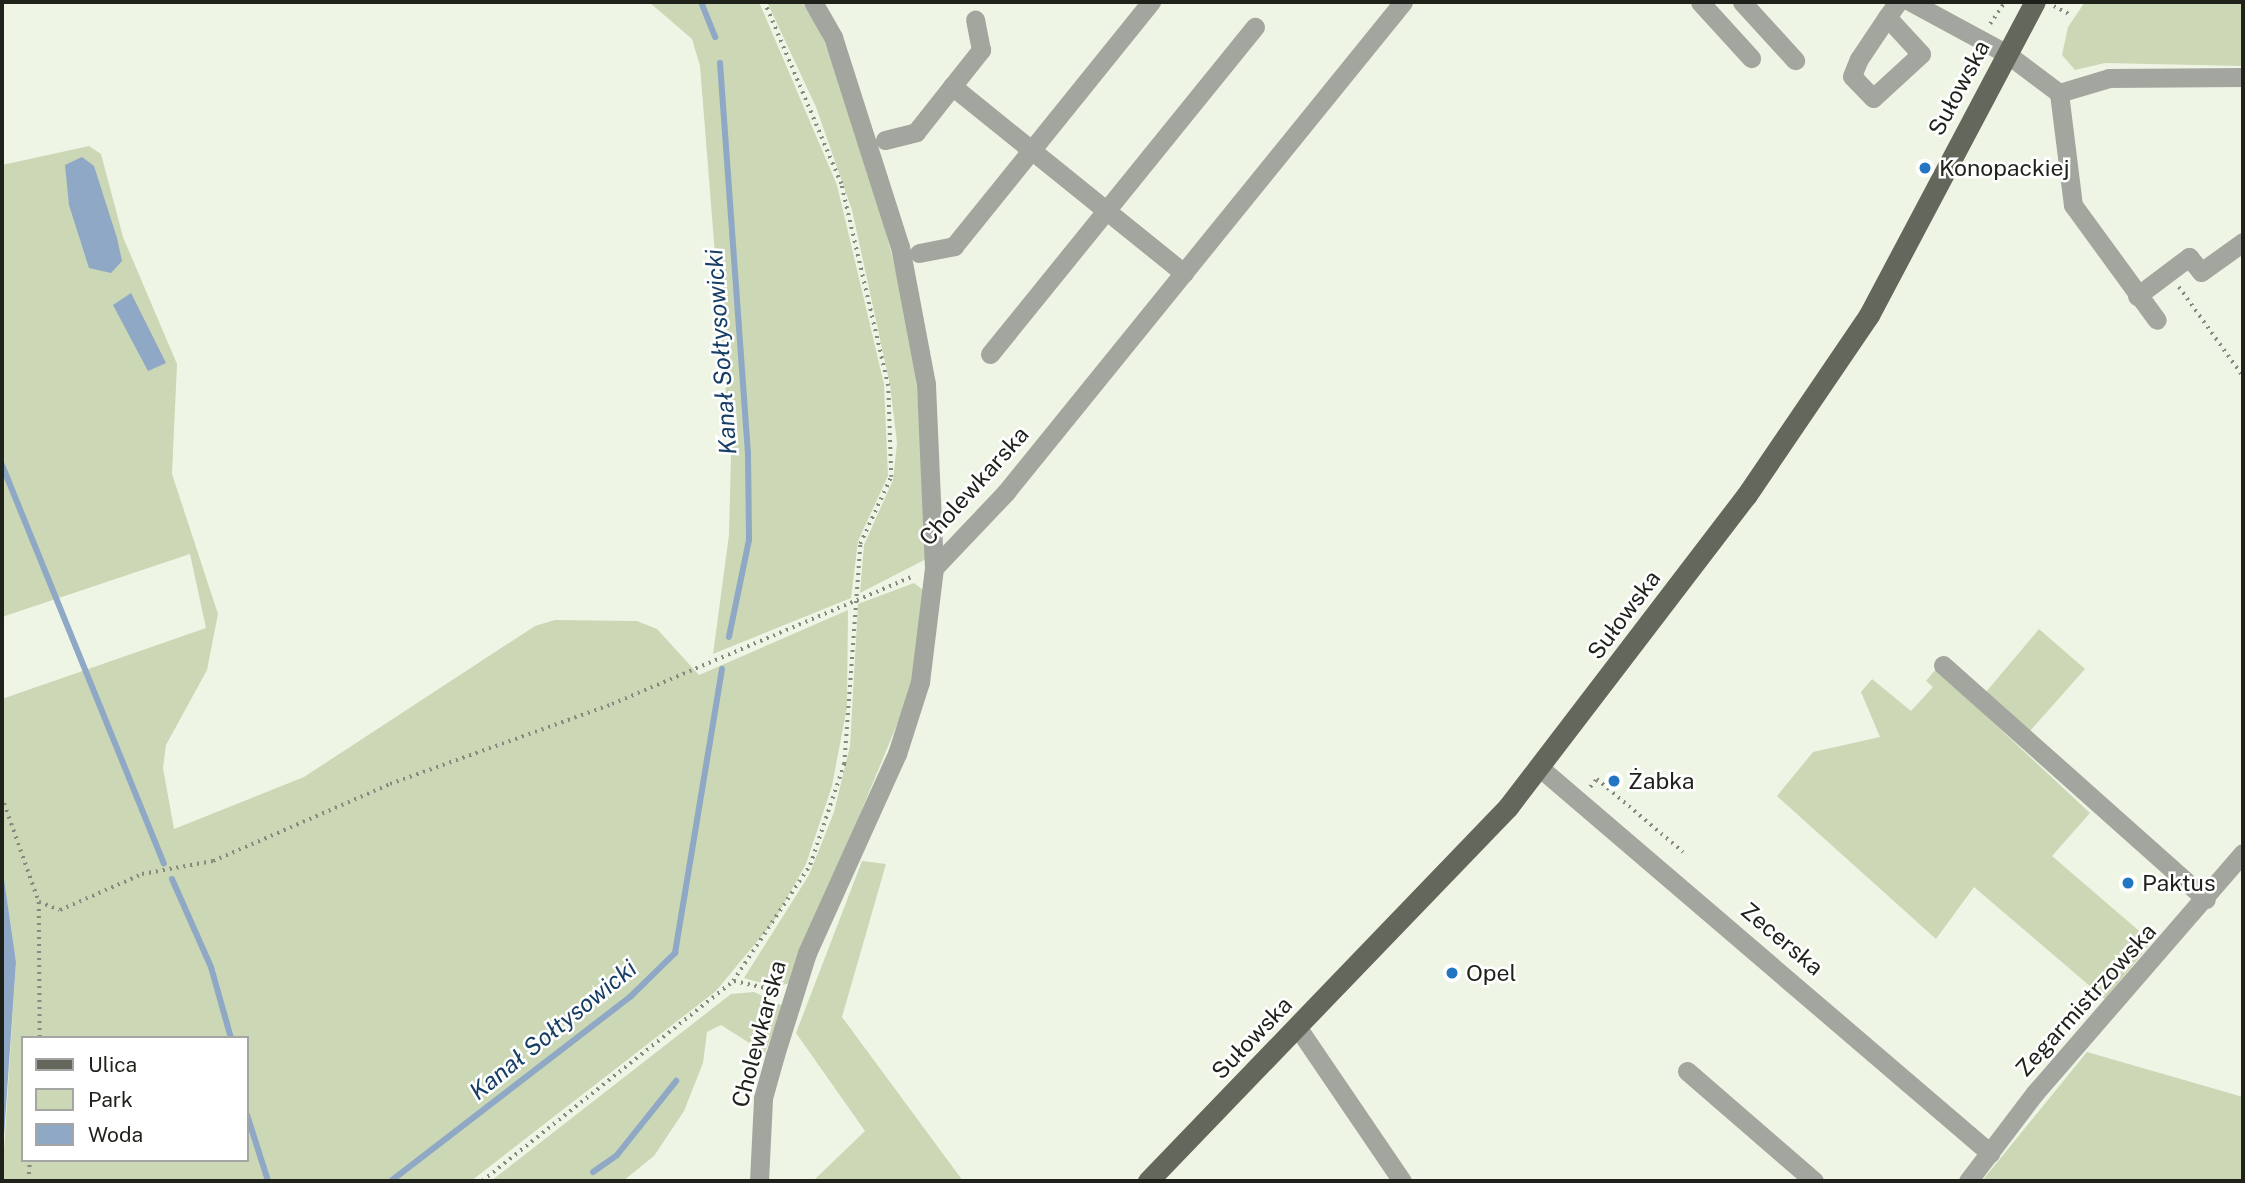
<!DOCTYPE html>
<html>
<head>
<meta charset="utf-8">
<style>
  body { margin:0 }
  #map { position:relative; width:2245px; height:1183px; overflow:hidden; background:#eff5e5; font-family:"Public Sans",sans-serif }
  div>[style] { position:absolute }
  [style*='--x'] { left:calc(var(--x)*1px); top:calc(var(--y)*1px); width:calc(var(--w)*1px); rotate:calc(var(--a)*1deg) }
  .green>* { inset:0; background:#cbd7b5 }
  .water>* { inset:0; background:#8ea8c5 }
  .stream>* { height:6px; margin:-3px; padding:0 3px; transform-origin:3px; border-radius:3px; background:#8ea8c5 }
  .path>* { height:3.5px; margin-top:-1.75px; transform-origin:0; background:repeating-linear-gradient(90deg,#85897e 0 2px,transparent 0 7px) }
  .minor>* { height:19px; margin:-9.5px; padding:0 9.5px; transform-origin:9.5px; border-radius:9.5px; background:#a3a69f }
  .major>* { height:21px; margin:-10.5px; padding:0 10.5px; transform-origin:10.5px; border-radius:10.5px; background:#63675c }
  .dots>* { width:19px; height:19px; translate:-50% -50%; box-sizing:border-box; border:4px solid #fff; border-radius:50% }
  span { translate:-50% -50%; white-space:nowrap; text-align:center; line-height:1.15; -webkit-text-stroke:5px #fff; paint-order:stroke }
  .street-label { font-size:23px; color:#1f211b }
  .poi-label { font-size:23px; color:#1f211b }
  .left { translate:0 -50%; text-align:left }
  .water-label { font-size:24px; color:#173e66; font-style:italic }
  .frame { position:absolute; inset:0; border:4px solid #1f211b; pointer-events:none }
  .legend { position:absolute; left:21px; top:1036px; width:228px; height:126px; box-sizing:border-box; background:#fff; border:2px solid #a5a6a4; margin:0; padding:9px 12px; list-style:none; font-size:21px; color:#1f211b }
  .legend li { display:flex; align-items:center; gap:14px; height:35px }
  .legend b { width:35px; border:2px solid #a5a6a4 }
</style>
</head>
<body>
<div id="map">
  <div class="green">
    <i style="clip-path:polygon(649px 2px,759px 2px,837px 185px,884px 384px,888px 476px,858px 541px,851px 598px,713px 654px,729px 535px,731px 455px,700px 66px,692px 39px)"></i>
    <i style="clip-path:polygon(767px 2px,802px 2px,821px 33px,863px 142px,914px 342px,928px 558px,860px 593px,864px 545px,893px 480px,897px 443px,890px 385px,852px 210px,816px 107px)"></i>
    <i style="clip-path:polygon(2085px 2px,2243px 2px,2243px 66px,2105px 63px,2075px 70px,2062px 55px,2068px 27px)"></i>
    <i style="clip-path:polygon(evenodd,89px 146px,101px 154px,123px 237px,177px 364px,172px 474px,218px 614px,207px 670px,166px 745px,163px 768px,174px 829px,304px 777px,535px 626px,555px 620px,637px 621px,657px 629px,699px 675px,848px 610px,847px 707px,832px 786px,806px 864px,774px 921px,716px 991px,471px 1181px,2px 1181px,16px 962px,2px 865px,2px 699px,206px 628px,190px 554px,2px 617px,2px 165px,89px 146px,23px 1038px,247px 1038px,247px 1160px,23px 1160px,23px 1038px)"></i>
    <i style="clip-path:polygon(914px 583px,924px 591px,913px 686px,790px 983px,775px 987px,744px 978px,809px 875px,834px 812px,850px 746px,858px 604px)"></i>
    <i style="clip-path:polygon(2039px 629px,2085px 669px,2030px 731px,1986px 692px)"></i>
    <i style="clip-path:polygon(1936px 669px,2090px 813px,2052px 856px,2152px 942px,2105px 999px,1974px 887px,1936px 939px,1777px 796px,1813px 752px,1880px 737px,1861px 692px,1872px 679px,1911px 711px,1933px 687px,1926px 681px)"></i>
    <i style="clip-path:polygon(862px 861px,886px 864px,842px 1017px,963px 1181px,813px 1181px,865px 1131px,796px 1033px)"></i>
    <i style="clip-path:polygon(754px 992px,783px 1006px,765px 1053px,721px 1025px,707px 1032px,703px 1063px,684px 1111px,654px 1156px,623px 1181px,491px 1181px,731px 994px)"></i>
    <i style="clip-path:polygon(2087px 1052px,2243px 1097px,2243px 1181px,1982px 1181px)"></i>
  </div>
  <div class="water">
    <i style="clip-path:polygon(82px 157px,94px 166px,117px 238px,122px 261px,111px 273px,89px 268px,69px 205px,65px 165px)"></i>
    <i style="clip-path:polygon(131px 293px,166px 363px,148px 371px,113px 305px)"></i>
    <i style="clip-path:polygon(2px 865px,16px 962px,2px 1165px)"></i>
  </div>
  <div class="stream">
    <i style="--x:701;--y:2;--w:38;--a:68"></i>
    <i style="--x:720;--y:63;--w:392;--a:85.9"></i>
    <i style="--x:748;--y:454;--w:86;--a:89.3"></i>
    <i style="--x:749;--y:540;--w:99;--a:101.7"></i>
    <i style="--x:2;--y:465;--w:430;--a:67.9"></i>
    <i style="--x:172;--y:879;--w:96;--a:66.1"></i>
    <i style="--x:211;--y:967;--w:74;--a:74.3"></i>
    <i style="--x:247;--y:1115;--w:69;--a:72.3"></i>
    <i style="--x:593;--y:1172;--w:29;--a:-35"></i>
    <i style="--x:617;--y:1155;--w:95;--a:-51.4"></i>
    <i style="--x:391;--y:1181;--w:303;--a:-37.6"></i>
    <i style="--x:631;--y:996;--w:62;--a:-44.3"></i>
    <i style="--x:675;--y:953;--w:288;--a:-80.6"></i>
  </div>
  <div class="path">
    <i style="--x:2054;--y:6;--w:17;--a:28"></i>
    <i style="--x:1990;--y:24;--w:27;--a:-56"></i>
    <i style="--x:2179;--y:287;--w:110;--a:54.3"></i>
    <i style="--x:1590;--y:787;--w:11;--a:-49"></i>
    <i style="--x:1597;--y:779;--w:113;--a:40.3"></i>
    <i style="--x:2;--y:797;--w:111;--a:70.6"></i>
    <i style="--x:39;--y:902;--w:136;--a:89.6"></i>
    <i style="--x:39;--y:902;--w:22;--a:21"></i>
    <i style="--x:60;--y:910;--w:90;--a:-23.7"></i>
    <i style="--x:142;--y:874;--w:72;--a:-10.4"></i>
    <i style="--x:213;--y:861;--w:193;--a:-23.5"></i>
    <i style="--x:390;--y:784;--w:236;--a:-19.8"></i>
    <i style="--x:612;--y:704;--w:328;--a:-23"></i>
    <i style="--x:734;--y:981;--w:42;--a:12.4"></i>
    <i style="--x:28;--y:1181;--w:21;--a:-85"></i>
    <i style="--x:482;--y:1181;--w:321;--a:-38.5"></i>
    <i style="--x:733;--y:981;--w:139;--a:-56.4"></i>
    <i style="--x:810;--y:865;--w:107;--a:-71.4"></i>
    <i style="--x:844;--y:764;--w:221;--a:-85.8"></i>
    <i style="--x:860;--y:544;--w:74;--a:-65.2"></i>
    <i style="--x:891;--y:477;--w:91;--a:-91.9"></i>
    <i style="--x:888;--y:386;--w:207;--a:-103.1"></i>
    <i style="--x:841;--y:184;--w:198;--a:-112.9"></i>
  </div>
  <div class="minor">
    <i style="--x:1700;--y:2;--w:76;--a:47.7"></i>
    <i style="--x:1742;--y:2;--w:79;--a:47.6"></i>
    <i style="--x:1911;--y:2;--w:109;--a:28.4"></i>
    <i style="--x:2007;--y:54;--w:65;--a:36.9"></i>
    <i style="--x:1887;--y:17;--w:50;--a:47.4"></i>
    <i style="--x:1921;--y:54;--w:65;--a:137.5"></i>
    <i style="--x:1873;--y:98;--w:30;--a:-134"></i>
    <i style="--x:1852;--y:76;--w:18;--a:-68"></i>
    <i style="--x:1859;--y:59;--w:50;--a:-56.3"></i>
    <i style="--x:1887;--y:17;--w:19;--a:-54"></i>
    <i style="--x:952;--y:86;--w:298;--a:38.9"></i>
    <i style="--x:2059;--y:93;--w:113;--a:82.9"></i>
    <i style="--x:2073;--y:205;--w:142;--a:53.9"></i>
    <i style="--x:2059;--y:93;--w:52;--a:-16.7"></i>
    <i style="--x:2109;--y:78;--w:134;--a:-0.4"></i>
    <i style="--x:885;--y:140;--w:32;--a:-14"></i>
    <i style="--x:916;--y:132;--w:105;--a:-51.6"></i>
    <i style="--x:981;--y:50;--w:31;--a:-101"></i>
    <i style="--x:919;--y:253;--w:36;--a:-11"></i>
    <i style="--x:954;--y:246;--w:314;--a:-51.1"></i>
    <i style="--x:2137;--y:296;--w:65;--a:-36.9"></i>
    <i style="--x:2189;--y:257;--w:19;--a:51"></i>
    <i style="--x:2201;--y:272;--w:52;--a:-35.5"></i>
    <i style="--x:990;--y:354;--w:421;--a:-51"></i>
    <i style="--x:934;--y:568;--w:105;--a:-46.5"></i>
    <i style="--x:1006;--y:492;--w:631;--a:-50.99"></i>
    <i style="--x:1943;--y:665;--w:352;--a:41.7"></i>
    <i style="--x:1539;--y:767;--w:594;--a:40.56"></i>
    <i style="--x:1298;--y:1028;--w:185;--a:55.8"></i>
    <i style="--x:1687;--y:1071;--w:168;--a:40.9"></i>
    <i style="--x:759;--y:1181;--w:83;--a:-87.2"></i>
    <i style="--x:763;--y:1098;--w:45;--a:-74.4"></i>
    <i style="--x:775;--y:1055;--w:107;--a:-72.6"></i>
    <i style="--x:807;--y:953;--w:218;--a:-65.7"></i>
    <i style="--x:897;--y:754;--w:76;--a:-72.3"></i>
    <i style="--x:920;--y:682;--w:115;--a:-83"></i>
    <i style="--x:934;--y:568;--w:184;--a:-92.5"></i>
    <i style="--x:926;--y:384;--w:139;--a:-100.7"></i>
    <i style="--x:900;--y:247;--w:220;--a:-107.7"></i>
    <i style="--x:833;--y:37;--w:40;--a:-119.7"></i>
    <i style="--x:1968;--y:1181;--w:109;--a:-52.8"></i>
    <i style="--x:2034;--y:1094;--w:319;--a:-49.1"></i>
  </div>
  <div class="major">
    <i style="--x:1148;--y:1181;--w:519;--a:-46.09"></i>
    <i style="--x:1508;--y:807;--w:392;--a:-52.6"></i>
    <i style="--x:1746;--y:496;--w:219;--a:-55.8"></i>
    <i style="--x:1869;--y:315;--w:354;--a:-62.1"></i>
  </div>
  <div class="dots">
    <i style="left:1925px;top:168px;background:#2175c3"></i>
    <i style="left:1614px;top:781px;background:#2175c3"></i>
    <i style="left:2128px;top:883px;background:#2175c3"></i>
    <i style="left:1452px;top:973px;background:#2175c3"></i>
  </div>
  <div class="street-label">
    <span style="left:1959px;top:88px;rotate:-62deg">Sułowska</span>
    <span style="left:974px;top:486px;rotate:-48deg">Cholewkarska</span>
    <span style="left:1624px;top:615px;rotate:-53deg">Sułowska</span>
    <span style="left:1782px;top:939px;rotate:40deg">Zecerska</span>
    <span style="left:2086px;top:1000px;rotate:-48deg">Zegarmistrzowska</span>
    <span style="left:759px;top:1034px;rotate:-75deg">Cholewkarska</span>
    <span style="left:1252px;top:1038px;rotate:-46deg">Sułowska</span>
  </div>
  <div class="poi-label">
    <span class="left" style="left:1939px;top:168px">Konopackiej</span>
    <span class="left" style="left:1628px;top:781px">Żabka</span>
    <span class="left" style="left:2142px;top:883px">Paktus</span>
    <span class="left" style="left:1466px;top:973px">Opel</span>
  </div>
  <div class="water-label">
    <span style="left:721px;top:352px;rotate:-94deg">Kanał Sołtysowicki</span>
    <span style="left:553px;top:1030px;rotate:-39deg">Kanał Sołtysowicki</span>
  </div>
  <div class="frame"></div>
  <ul class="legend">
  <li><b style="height:9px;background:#63675c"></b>Ulica</li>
  <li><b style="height:19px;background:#cbd7b5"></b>Park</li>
  <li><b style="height:19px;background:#8ea8c5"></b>Woda</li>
  </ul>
</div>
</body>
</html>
